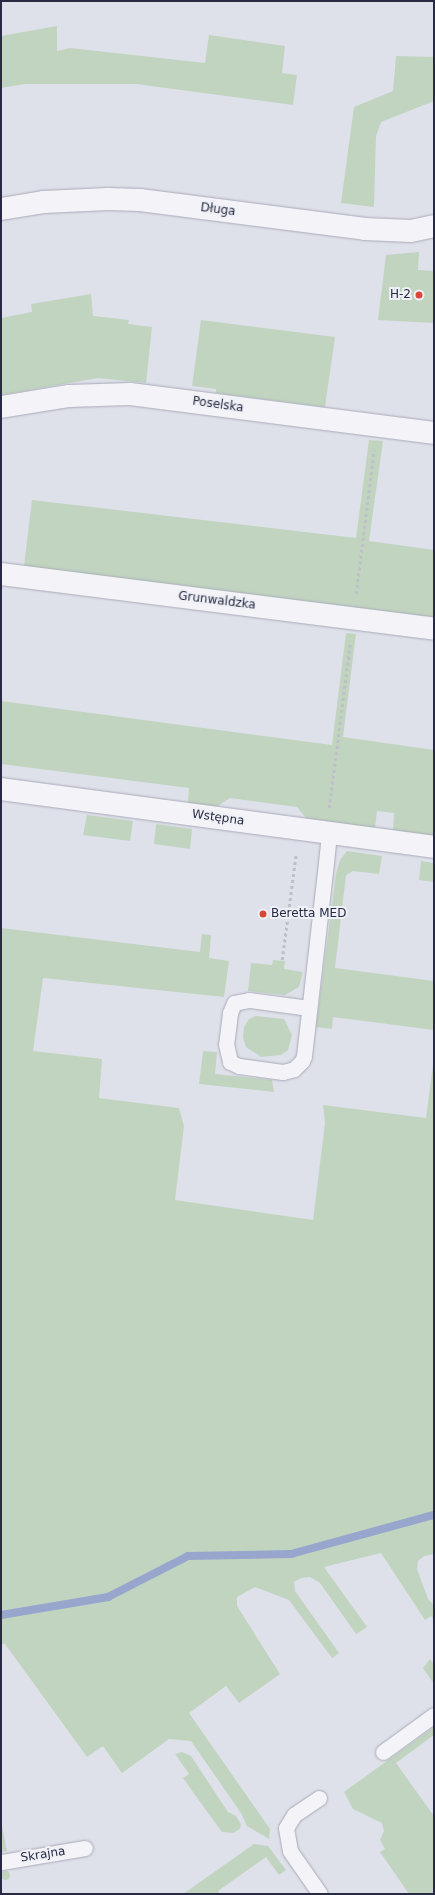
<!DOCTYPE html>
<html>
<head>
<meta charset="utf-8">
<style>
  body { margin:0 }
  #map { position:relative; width:435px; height:1895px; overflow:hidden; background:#dfe1ea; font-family:"DejaVu Sans",sans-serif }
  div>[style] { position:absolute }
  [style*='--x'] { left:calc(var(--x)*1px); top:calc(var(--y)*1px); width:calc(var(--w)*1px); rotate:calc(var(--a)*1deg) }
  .green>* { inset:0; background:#c0d4c0 }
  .round { border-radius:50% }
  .stream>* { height:8px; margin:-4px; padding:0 4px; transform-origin:4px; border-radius:4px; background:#98a5cd }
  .path>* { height:2.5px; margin-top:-1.25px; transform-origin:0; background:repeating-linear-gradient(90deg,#bebfc9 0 3px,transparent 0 6px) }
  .roads { filter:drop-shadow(0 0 1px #a8aab8) drop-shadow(0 0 1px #a8aab8) }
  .service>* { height:15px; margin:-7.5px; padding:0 7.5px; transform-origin:7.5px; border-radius:7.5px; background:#f3f3f8 }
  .minor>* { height:22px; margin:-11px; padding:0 11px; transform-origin:11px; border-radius:11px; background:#f3f3f8 }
  .dots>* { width:11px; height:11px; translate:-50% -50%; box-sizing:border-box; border:2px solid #eff1f7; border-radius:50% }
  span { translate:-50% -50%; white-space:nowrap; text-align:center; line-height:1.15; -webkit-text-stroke:4px #eff1f7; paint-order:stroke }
  .street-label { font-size:12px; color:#272a42 }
  .poi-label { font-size:12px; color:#272a42 }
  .right { translate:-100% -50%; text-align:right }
  .left { translate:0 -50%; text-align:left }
  .frame { position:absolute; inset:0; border:2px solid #272a42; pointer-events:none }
</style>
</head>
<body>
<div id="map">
  <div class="green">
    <i style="clip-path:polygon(57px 26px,57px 51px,70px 48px,205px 63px,209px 35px,285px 46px,282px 73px,297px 75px,293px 105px,136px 84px,25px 84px,1px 88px,1px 36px)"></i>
    <i style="clip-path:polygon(396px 56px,434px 57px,434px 101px,381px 122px,376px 136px,374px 207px,341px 203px,354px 107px,393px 91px)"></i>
    <i style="clip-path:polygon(419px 252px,418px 270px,434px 271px,434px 323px,378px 320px,386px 255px)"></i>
    <i style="clip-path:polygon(91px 294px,93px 316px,129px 320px,128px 324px,152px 327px,146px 383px,98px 378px,1px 395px,1px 318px,32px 312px,31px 304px)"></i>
    <i style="clip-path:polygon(201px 320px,335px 337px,325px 407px,216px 393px,216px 389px,192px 386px)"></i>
    <i style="clip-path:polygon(369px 440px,383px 441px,369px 541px,434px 550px,434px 617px,24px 566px,32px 500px,356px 538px)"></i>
    <i style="clip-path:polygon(346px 633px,356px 634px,343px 737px,434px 750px,434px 836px,393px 830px,394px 813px,377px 811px,375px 828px,306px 818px,297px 807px,230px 798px,218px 806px,188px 803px,189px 788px,1px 764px,1px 701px,332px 745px)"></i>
    <i style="clip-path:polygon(87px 815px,133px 821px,130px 841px,83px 835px)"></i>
    <i style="clip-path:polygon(156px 824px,192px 829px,190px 849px,154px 844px)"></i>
    <i style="clip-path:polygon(347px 851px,382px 856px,379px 874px,353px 871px,346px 875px,335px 968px,434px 981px,434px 1030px,333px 1017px,332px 1029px,316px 1027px,336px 874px,340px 860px)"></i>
    <i style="clip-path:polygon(421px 861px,434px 863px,434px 882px,419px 880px)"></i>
    <i style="clip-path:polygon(1px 928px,200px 952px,202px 934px,211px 935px,209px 958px,229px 961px,224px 997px,43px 978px,33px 1051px,102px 1059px,99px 1098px,179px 1108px,184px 1126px,175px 1200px,313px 1220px,325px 1123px,323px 1105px,426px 1118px,434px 1057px,434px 1554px,424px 1556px,418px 1561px,417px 1569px,428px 1599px,434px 1606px,434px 1620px,431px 1616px,425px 1620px,381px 1553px,324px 1567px,367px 1627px,356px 1634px,320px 1583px,310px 1577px,301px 1578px,294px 1582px,295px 1591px,339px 1653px,332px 1658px,289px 1600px,255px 1587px,237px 1597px,237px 1606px,280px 1674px,239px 1703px,226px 1686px,189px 1713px,270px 1829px,269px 1839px,247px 1826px,241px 1813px,191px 1741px,169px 1739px,122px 1773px,103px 1746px,87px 1757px,5px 1644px,1px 1644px)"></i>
    <i style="clip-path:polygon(273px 960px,285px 961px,284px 969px,303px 972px,299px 987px,285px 995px,248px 991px,251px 963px,272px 965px)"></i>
    <i style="clip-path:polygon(256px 1016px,284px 1019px,292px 1035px,288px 1050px,281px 1055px,261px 1057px,246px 1047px,243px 1037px,244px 1027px,249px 1019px)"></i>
    <i style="clip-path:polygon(203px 1051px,217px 1052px,215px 1074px,272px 1080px,274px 1092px,199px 1084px)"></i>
    <i style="clip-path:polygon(430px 1659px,434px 1665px,434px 1684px,423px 1668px)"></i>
    <i style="clip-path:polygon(434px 1727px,434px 1735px,396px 1763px,434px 1816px,434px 1894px,409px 1894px,380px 1852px,385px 1849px,380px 1840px,384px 1831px,382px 1823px,353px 1809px,344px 1792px)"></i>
    <i style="clip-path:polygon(182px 1752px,191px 1756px,228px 1812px,236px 1816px,241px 1824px,240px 1829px,233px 1833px,222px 1832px,198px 1799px,183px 1778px,189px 1774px,175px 1754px)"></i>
    <i style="clip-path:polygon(1px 1821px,7px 1851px,1px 1852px)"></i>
    <i style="clip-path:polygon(254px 1844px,268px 1846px,286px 1870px,279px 1875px,266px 1857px,218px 1891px,220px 1894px,183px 1894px)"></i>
    <i class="round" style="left:0.5px;top:1870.5px;width:9px;height:9px"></i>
  </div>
  <div class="stream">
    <i style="--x:1;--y:1615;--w:109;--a:-9.5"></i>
    <i style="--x:108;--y:1597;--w:90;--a:-27.1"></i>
    <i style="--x:188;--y:1556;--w:103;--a:-1.1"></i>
    <i style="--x:291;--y:1554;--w:148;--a:-15.3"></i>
  </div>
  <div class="path">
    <i style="--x:356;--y:594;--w:145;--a:-82.9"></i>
    <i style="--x:329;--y:808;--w:166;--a:-82.7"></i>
    <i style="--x:282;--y:960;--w:108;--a:-82.5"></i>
  </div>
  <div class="roads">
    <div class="service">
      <i style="--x:309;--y:1008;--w:61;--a:-172.4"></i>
      <i style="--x:249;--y:1000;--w:15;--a:169"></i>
      <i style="--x:234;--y:1003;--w:11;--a:112"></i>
      <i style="--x:230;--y:1013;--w:31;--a:97"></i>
      <i style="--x:226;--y:1044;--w:18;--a:77"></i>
      <i style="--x:230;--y:1062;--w:10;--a:24"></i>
      <i style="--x:239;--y:1066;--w:44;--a:7.8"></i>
      <i style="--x:283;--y:1072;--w:11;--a:-15"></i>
      <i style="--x:294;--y:1069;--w:11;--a:-45"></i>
      <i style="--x:302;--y:1061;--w:5;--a:-68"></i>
      <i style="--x:304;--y:1056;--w:185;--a:-83.5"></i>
      <i style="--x:325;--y:872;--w:39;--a:-84"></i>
      <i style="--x:383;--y:1752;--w:63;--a:-36"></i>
      <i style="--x:319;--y:1798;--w:30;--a:146"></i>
      <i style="--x:294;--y:1815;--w:15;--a:122"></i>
      <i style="--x:286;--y:1828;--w:23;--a:80"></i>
      <i style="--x:290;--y:1851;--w:52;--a:55.1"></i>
      <i style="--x:1;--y:1862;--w:85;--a:-9.5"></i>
    </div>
    <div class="minor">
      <i style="--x:1;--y:209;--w:44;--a:-9.2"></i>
      <i style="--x:44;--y:202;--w:64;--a:-2.7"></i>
      <i style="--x:108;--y:199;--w:32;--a:2"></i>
      <i style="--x:140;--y:200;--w:227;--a:7.3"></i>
      <i style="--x:365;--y:229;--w:46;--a:2.5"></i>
      <i style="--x:411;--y:231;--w:24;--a:-12"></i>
      <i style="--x:1;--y:407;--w:69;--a:-9.2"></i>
      <i style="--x:69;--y:396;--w:61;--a:-1.9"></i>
      <i style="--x:130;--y:394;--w:306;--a:7.3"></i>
      <i style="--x:1;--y:574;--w:436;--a:7.2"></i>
      <i style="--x:1;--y:789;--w:437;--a:7.6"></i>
    </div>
  </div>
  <div class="dots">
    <i style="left:419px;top:295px;background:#d9473a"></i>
    <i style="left:263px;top:914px;background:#d9473a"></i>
  </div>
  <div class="street-label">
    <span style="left:218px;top:210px;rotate:7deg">Długa</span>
    <span style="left:218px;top:405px;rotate:8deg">Poselska</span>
    <span style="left:217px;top:601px;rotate:7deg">Grunwaldzka</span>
    <span style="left:218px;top:818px;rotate:8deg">Wstępna</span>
    <span style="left:43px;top:1855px;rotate:-9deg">Skrajna</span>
  </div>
  <div class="poi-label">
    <span class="right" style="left:411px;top:295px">H-2</span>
    <span class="left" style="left:271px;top:914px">Beretta MED</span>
  </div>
  <div class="frame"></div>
</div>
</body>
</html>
